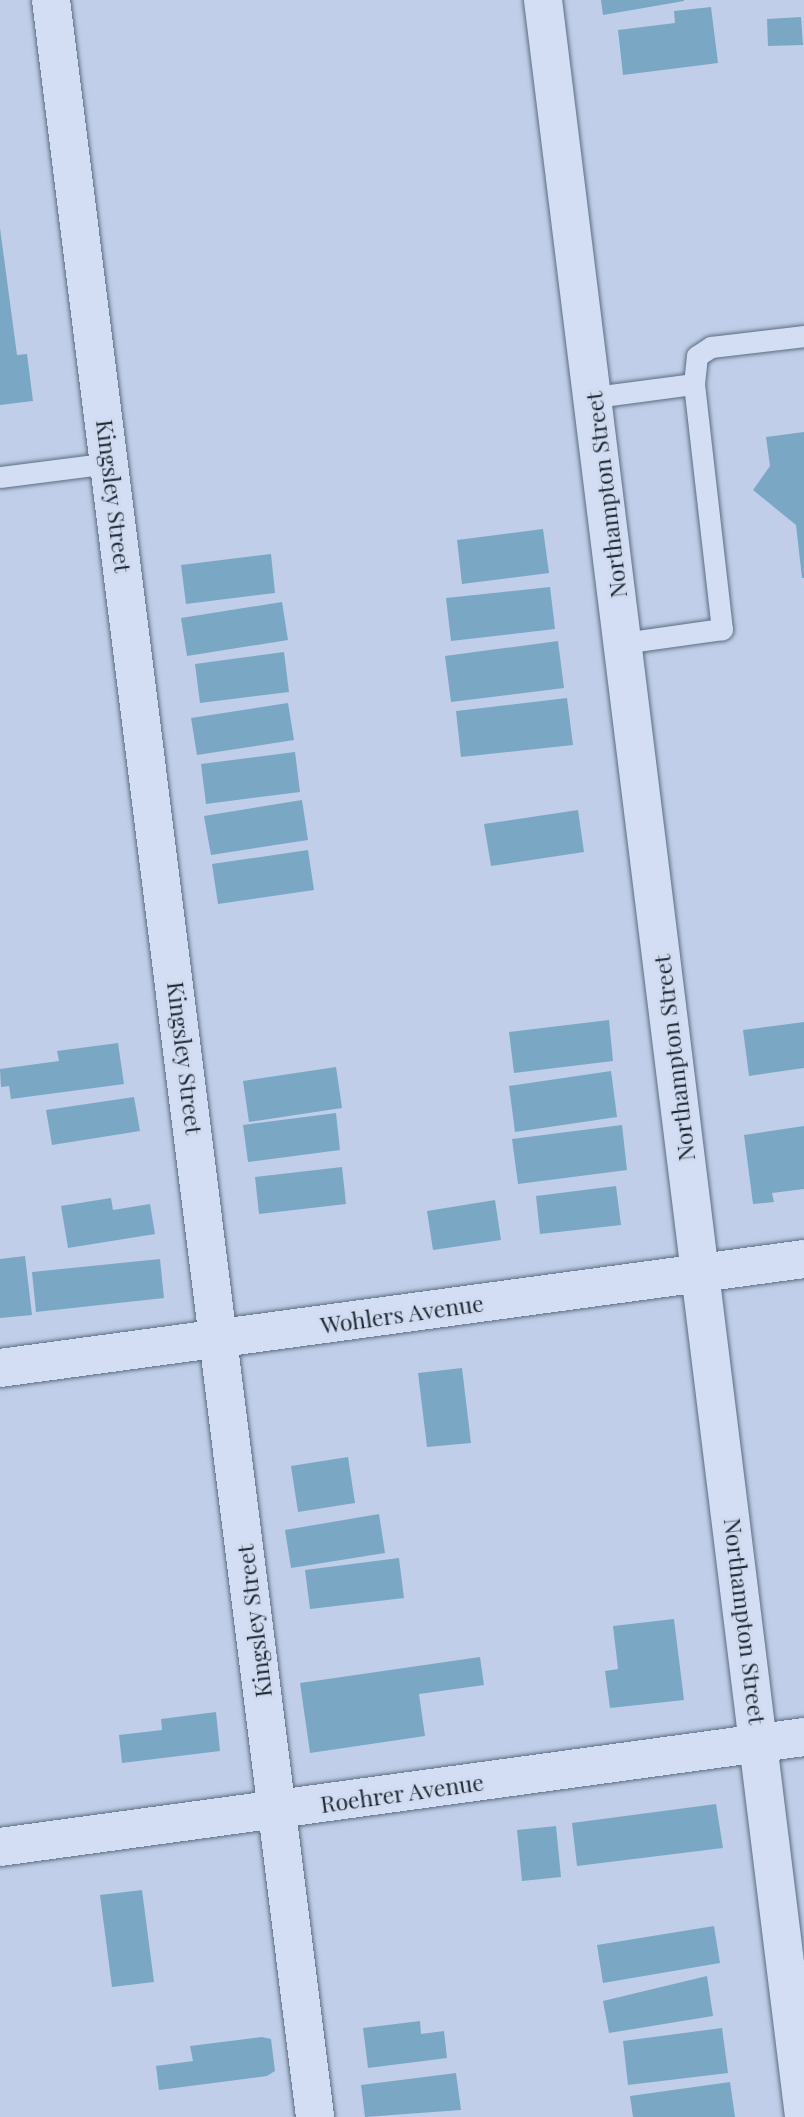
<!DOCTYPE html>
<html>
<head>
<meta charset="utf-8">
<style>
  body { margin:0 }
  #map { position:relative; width:804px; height:2117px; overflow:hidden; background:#c1cee9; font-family:"Playfair Display",serif }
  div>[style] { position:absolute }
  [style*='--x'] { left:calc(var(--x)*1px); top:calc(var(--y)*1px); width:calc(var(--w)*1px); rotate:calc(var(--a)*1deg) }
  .building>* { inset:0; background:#7aa8c4 }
  .roads { filter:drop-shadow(0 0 2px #5a6e81) drop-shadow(0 0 2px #5a6e81) }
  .lane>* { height:21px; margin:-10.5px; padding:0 10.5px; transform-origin:10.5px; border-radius:10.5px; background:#d3def5 }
  .street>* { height:38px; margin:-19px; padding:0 19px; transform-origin:19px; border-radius:19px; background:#d3def5 }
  span { translate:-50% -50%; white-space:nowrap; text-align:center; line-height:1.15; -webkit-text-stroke:6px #d0dbf1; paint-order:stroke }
  .street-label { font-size:23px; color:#1d2932 }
</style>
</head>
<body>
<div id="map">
  <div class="building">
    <i style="clip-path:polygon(601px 0,684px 0,684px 1px,603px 15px)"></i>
    <i style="clip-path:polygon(711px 7px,718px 63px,623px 75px,618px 30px,675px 23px,674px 11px)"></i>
    <i style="clip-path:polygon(801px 17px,803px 45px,768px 46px,767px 19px)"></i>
    <i style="clip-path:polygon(0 228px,17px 355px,27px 354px,33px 401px,0 405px)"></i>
    <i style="clip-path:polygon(804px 432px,804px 578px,802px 578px,796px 525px,753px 490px,770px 466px,766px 437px)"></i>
    <i style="clip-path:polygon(543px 529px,549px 573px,462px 584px,457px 540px)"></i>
    <i style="clip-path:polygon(271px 554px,275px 593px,186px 604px,181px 565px)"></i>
    <i style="clip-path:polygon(550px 587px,555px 629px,451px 641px,446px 598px)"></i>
    <i style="clip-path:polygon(282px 602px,288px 640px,187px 656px,181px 618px)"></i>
    <i style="clip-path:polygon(558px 641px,564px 688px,451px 702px,445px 656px)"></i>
    <i style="clip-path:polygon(284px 652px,289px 692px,200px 703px,195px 664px)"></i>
    <i style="clip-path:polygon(567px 698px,573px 745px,461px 757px,456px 711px)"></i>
    <i style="clip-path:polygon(288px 703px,294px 740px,197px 755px,191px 718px)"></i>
    <i style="clip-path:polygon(295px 752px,300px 792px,206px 804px,201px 764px)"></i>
    <i style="clip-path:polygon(302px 800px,308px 840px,211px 855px,204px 816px)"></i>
    <i style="clip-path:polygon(578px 810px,584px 852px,491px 866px,484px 824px)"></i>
    <i style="clip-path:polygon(308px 850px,314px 890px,218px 904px,212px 864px)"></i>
    <i style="clip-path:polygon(609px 1020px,613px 1061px,514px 1073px,509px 1032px)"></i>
    <i style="clip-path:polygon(804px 1022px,804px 1068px,749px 1076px,743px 1030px)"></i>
    <i style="clip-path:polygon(118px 1043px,124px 1084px,11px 1099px,9px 1086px,1px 1087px,0 1069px,59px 1061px,57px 1051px)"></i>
    <i style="clip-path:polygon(336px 1067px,342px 1108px,249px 1122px,243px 1081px)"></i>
    <i style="clip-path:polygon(611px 1071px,617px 1117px,515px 1132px,509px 1086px)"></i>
    <i style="clip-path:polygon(134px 1097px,140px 1131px,52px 1145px,46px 1110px)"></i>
    <i style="clip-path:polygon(336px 1113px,340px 1150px,248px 1162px,243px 1125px)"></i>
    <i style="clip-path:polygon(622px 1125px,627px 1170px,518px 1184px,512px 1139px)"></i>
    <i style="clip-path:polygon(804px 1126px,804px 1189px,772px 1193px,774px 1202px,753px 1204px,744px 1135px)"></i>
    <i style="clip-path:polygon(342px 1167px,346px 1204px,259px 1214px,255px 1177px)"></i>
    <i style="clip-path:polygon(616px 1186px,621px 1225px,540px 1234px,536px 1196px)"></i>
    <i style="clip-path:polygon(111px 1198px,113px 1210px,150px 1204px,155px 1234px,68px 1248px,61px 1206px)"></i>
    <i style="clip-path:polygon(495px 1200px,501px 1240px,433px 1250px,427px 1211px)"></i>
    <i style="clip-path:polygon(25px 1256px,32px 1315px,0 1318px,0 1259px)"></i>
    <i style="clip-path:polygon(160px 1259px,164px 1298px,36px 1312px,32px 1272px)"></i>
    <i style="clip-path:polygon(462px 1368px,471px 1443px,427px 1447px,418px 1373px)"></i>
    <i style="clip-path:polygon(348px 1457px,355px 1503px,298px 1512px,291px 1466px)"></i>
    <i style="clip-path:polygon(379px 1514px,385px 1553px,291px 1568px,285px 1530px)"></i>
    <i style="clip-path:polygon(399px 1558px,404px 1598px,310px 1609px,305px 1570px)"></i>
    <i style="clip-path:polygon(674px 1619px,684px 1700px,610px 1708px,605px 1671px,618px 1669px,613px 1626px)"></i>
    <i style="clip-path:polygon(480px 1657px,484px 1685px,419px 1694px,425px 1736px,310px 1753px,300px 1683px)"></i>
    <i style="clip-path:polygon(216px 1712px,220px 1751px,122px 1763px,119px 1735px,162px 1730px,161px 1719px)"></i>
    <i style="clip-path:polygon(716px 1804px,723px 1848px,577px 1866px,572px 1823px)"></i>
    <i style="clip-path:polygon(556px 1826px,561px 1877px,522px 1881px,517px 1830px)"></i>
    <i style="clip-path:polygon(142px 1890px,154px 1982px,112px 1987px,100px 1895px)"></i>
    <i style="clip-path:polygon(714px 1926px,720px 1963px,603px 1983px,597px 1945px)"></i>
    <i style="clip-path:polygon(707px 1976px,713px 2016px,609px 2033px,603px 2001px)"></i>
    <i style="clip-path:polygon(420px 2021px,421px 2034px,444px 2031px,447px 2058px,368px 2068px,363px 2028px)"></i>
    <i style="clip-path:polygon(722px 2028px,728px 2073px,628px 2085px,623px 2041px)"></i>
    <i style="clip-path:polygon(262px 2037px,271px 2039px,275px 2071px,267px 2076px,159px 2090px,156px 2066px,193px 2061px,190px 2046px)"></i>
    <i style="clip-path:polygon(456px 2073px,461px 2110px,365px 2117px,361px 2085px)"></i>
    <i style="clip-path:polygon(730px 2082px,735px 2117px,633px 2117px,630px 2096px)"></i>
  </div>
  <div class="roads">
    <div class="lane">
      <i style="--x:694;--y:384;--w:28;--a:-84"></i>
      <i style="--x:697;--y:356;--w:17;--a:-33"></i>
      <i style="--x:711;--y:347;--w:94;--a:-6.7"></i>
      <i style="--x:595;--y:397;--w:100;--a:-7.5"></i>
      <i style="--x:694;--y:384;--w:247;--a:83.5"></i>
      <i style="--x:722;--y:629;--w:99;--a:171.9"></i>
      <i style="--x:0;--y:477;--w:111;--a:-7.3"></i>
    </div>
    <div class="street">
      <i style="--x:51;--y:0;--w:2133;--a:82.89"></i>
      <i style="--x:543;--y:0;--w:2133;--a:82.97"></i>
      <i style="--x:0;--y:1368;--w:811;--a:-7.72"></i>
      <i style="--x:0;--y:1847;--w:811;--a:-7.79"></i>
    </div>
  </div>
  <div class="street-label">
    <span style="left:606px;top:495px;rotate:-97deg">Northampton Street</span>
    <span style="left:114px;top:496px;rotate:83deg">Kingsley Street</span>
    <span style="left:185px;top:1058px;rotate:83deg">Kingsley Street</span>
    <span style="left:674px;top:1058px;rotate:-97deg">Northampton Street</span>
    <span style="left:402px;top:1314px;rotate:-8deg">Wohlers Avenue</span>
    <span style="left:254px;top:1621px;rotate:-97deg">Kingsley Street</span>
    <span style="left:745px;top:1621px;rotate:83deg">Northampton Street</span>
    <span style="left:402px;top:1793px;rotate:-8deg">Roehrer Avenue</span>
  </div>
</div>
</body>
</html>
